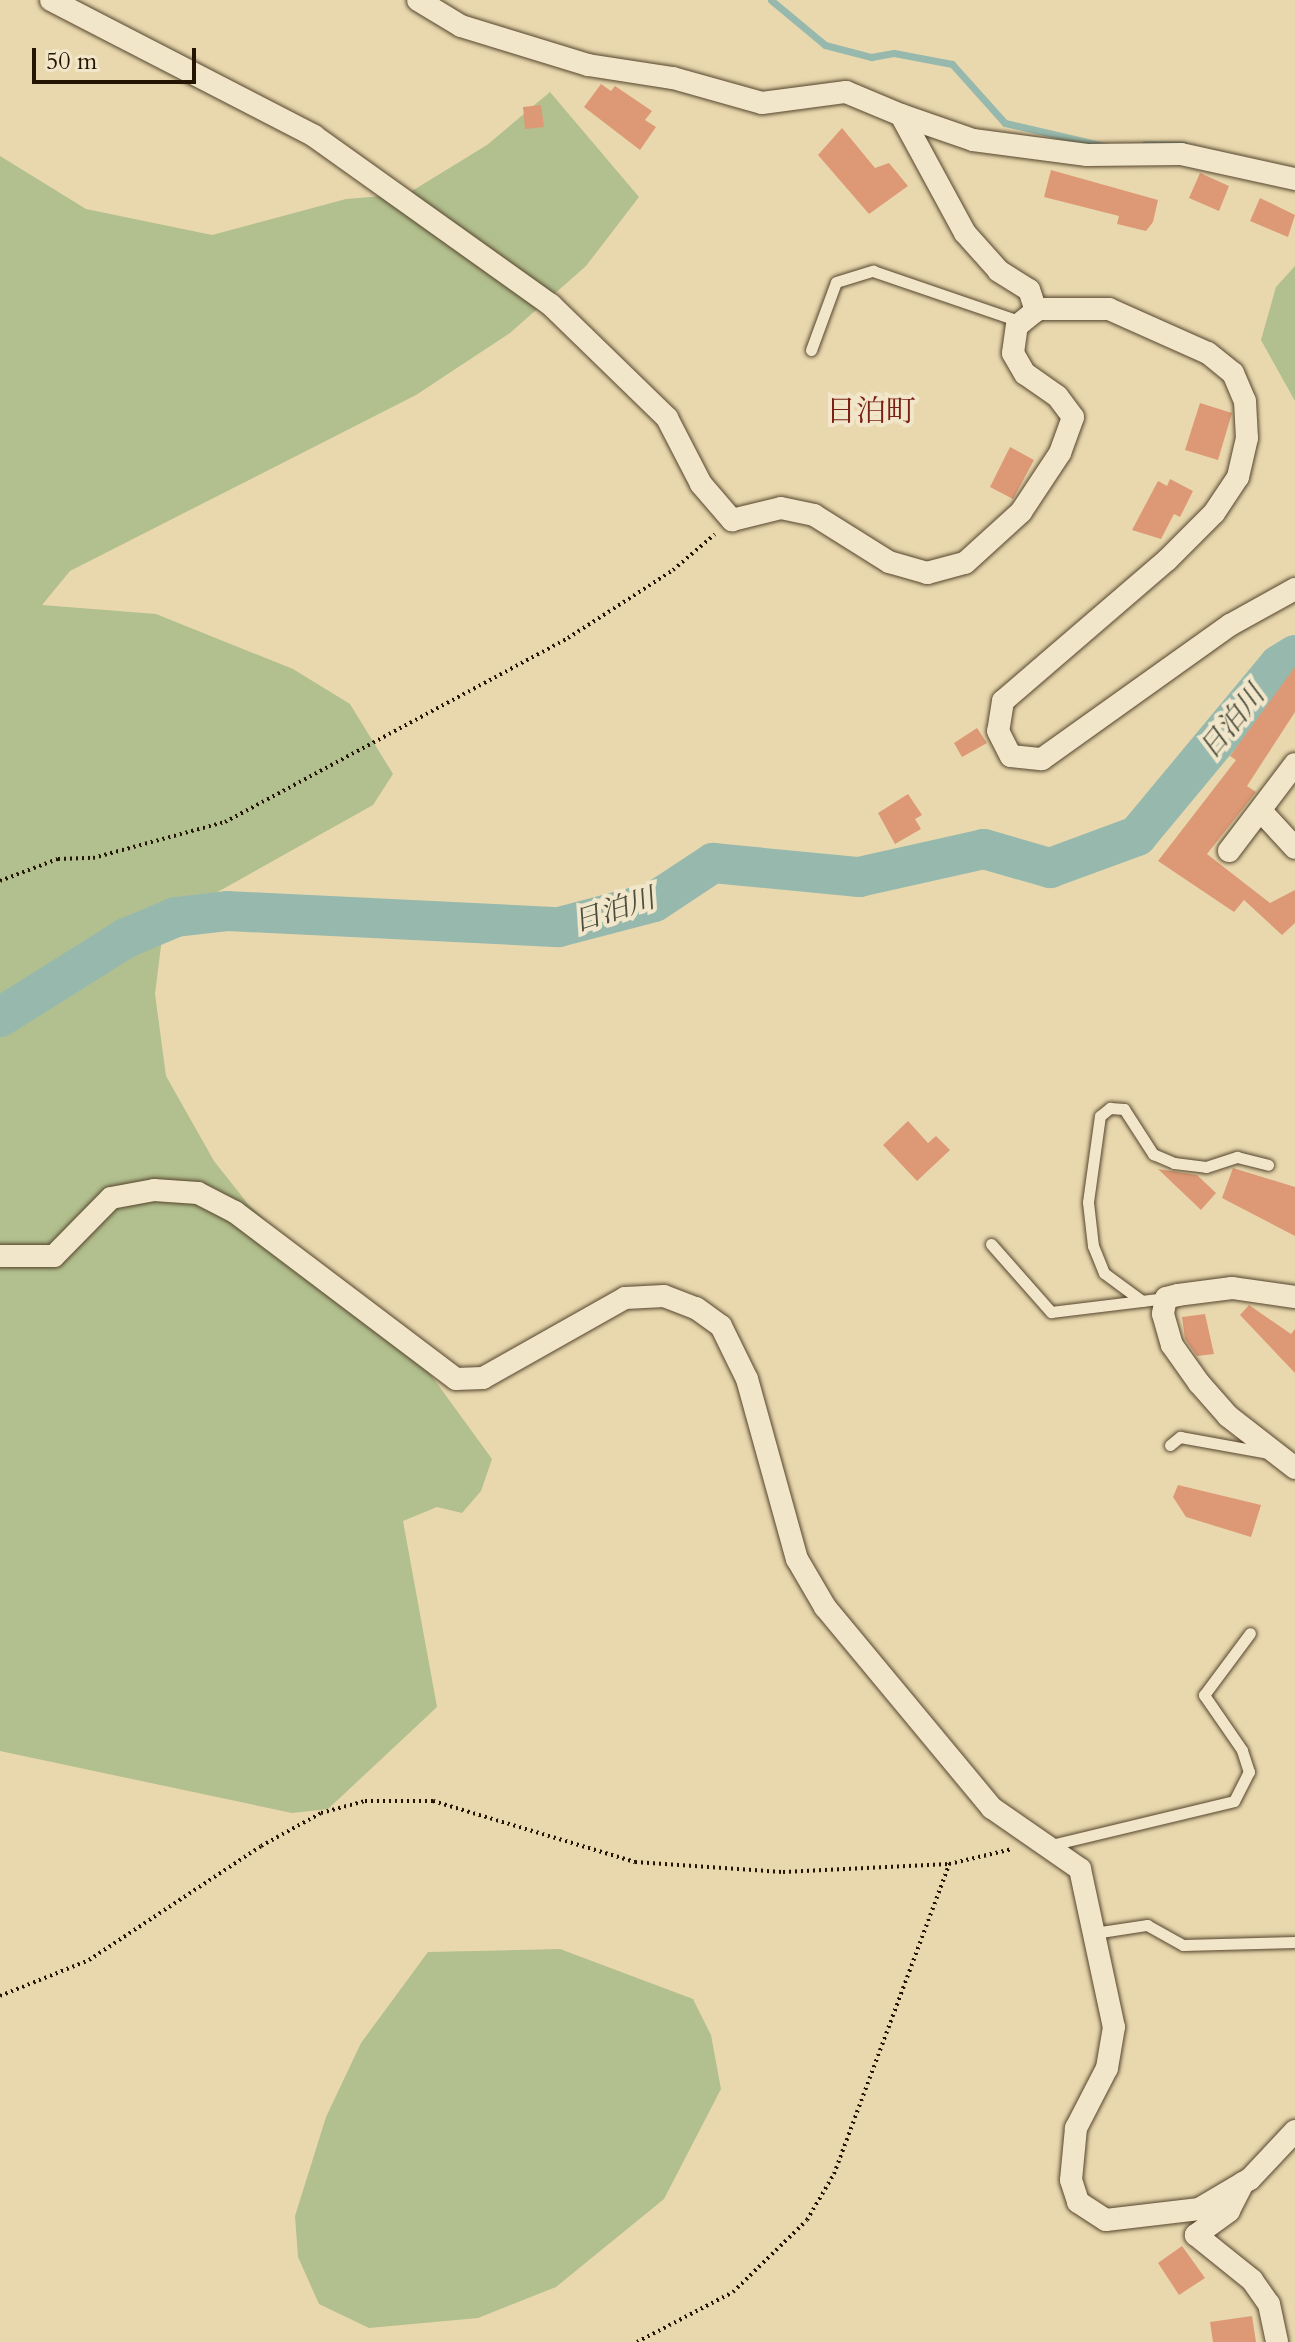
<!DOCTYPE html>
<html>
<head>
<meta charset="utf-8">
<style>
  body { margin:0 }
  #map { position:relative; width:1295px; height:2342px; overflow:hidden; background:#e9d8ae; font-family:Cardo,"Noto Serif JP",serif }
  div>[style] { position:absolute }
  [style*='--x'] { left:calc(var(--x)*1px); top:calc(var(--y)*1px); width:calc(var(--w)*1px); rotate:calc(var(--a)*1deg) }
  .green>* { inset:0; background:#b2bf8e }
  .stream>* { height:7px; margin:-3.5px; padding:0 3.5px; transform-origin:3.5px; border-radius:3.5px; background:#97b9ad }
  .river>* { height:40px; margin:-20px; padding:0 20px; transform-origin:20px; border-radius:20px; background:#97b9ad }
  .building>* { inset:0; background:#dd9975 }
  .path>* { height:4px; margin-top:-2px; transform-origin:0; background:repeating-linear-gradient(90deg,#241402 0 2px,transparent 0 6px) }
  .roads { filter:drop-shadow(0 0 2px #55452d) drop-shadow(0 0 2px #55452d) }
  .service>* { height:11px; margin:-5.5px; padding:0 5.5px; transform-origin:5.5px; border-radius:5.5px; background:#f1e6ca }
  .minor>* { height:22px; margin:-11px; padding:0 11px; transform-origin:11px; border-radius:11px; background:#f1e6ca }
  span { translate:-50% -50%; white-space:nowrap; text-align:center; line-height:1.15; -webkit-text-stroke:8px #f1e6ca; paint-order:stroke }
  .water-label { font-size:28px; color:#4c4e3e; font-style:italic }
  .quarter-label { font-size:30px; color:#7a1f14 }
  .scale { position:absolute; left:32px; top:48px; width:164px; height:36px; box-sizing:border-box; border:4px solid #241402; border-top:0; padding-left:10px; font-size:24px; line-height:28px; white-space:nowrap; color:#241402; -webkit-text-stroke:6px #f1e6ca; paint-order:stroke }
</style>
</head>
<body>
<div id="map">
  <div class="green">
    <i style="clip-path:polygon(550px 92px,639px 197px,586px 266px,510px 333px,416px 395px,70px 571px,42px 605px,156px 614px,293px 669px,350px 704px,393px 774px,373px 805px,164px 922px,155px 994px,166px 1076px,214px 1161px,248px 1204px,428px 1371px,492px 1459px,481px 1491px,462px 1513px,437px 1507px,403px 1521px,437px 1707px,328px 1809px,292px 1813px,0 1751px,0 156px,86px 209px,212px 235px,346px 199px,407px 194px,487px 145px)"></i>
    <i style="clip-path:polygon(1295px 266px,1295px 401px,1261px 340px,1276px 287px)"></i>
    <i style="clip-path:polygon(560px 1949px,693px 1999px,711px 2035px,721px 2089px,664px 2199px,556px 2287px,478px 2318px,369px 2328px,319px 2304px,298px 2257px,295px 2216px,326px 2117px,361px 2043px,428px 1952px)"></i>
  </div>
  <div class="stream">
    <i style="--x:771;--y:0;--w:70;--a:39.8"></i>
    <i style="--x:825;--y:45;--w:48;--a:14.6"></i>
    <i style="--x:871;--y:57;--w:23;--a:-10"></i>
    <i style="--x:894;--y:53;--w:59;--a:10.7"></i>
    <i style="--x:952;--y:64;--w:79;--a:48.1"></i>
    <i style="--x:1005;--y:123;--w:103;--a:13"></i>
    <i style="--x:1145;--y:144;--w:39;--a:1"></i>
  </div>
  <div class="river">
    <i style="--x:0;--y:1017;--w:149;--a:-32.1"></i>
    <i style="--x:126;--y:938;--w:54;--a:-22.8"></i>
    <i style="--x:176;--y:917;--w:51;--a:-6.7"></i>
    <i style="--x:227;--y:911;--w:332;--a:2.8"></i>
    <i style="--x:559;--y:927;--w:98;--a:-14.7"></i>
    <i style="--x:654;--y:902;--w:71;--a:-33.5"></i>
    <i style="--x:713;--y:863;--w:147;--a:5.5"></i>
    <i style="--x:859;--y:877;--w:128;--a:-12.6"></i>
    <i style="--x:984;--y:849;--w:69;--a:16.1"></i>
    <i style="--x:1050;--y:868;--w:93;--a:-20.2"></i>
    <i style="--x:1137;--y:836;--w:222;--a:-50.3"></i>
    <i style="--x:1279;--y:665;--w:19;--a:-32"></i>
  </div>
  <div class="building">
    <i style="clip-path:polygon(601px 84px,611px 91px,615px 86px,652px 111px,645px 120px,656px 127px,640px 150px,584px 107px)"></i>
    <i style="clip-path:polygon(541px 105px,544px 127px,525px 129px,523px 107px)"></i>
    <i style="clip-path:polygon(842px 128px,875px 168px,889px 163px,908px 186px,869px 214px,818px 155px)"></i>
    <i style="clip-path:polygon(1051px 170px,1158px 200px,1153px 222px,1146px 231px,1117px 224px,1119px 216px,1044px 197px)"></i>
    <i style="clip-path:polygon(1200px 173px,1229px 186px,1219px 211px,1189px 198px)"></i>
    <i style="clip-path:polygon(1260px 198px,1295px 215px,1288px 237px,1250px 221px)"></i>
    <i style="clip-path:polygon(1200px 403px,1232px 413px,1218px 460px,1185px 450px)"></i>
    <i style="clip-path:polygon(1010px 447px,1034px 460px,1013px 499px,990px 487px)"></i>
    <i style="clip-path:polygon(1170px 479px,1193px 491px,1180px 517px,1174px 514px,1161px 539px,1132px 530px,1158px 481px,1167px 486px)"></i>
    <i style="clip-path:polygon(1295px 667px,1295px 712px,1247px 786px,1256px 792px,1207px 854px,1270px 903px,1295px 890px,1295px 923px,1282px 935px,1244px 900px,1234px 912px,1158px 861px,1236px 760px,1230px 756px)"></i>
    <i style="clip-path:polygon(977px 728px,987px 743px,962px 757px,954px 743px)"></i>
    <i style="clip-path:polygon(908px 794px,922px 815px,915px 819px,921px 829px,895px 844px,878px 813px)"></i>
    <i style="clip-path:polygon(908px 1121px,928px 1143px,936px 1136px,950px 1150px,917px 1181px,883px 1145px)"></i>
    <i style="clip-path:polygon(1233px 1168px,1295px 1187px,1295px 1236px,1222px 1198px)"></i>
    <i style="clip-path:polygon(1158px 1169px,1197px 1175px,1216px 1193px,1201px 1210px)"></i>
    <i style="clip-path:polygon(1249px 1305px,1291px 1334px,1295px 1329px,1295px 1373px,1240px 1315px)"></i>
    <i style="clip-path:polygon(1205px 1314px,1214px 1354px,1197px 1356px,1185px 1339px,1182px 1317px)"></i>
    <i style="clip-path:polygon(1178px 1485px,1261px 1505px,1251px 1537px,1186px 1517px,1173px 1497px)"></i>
    <i style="clip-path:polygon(1182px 2246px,1205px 2278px,1179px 2295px,1158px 2263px)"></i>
    <i style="clip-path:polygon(1252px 2316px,1256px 2342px,1213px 2342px,1210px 2322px)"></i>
  </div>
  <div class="path">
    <i style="--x:0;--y:881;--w:62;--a:-20.8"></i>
    <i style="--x:58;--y:859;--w:35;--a:-2"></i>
    <i style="--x:93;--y:858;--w:137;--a:-15.3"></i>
    <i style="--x:225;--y:822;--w:389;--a:-28.2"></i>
    <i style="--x:568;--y:638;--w:125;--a:-32.9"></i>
    <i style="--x:673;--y:570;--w:55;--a:-40.6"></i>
    <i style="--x:0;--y:1996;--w:96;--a:-22"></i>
    <i style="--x:89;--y:1960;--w:206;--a:-33.5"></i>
    <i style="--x:261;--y:1846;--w:68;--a:-28.8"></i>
    <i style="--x:321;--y:1813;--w:46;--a:-15.3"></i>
    <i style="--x:365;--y:1801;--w:68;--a:0"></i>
    <i style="--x:433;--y:1801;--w:211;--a:16.8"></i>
    <i style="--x:635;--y:1862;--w:148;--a:3.9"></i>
    <i style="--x:783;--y:1872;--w:166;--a:-2.8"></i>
    <i style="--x:949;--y:1864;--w:65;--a:-13.4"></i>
    <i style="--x:637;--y:2342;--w:108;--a:-27.5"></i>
    <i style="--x:733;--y:2292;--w:103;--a:-44.2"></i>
    <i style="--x:807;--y:2220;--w:53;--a:-59.6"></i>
    <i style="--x:834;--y:2174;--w:331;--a:-69.6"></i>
  </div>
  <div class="roads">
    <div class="service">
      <i style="--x:811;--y:350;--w:72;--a:-69.8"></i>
      <i style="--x:836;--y:282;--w:39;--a:-17"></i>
      <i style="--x:873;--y:271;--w:157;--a:18.9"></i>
      <i style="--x:991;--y:1244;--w:91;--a:48.6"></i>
      <i style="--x:1051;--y:1312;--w:116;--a:-6.9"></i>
      <i style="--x:1142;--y:1301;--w:47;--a:-143.6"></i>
      <i style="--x:1104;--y:1273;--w:29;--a:-112"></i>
      <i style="--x:1093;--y:1246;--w:44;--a:-96.5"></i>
      <i style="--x:1088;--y:1202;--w:87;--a:-82.1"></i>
      <i style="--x:1100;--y:1116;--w:13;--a:-39"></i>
      <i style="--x:1110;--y:1108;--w:14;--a:4"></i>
      <i style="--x:1124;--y:1109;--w:54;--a:57.2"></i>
      <i style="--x:1153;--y:1154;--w:23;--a:23"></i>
      <i style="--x:1174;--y:1163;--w:32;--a:7"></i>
      <i style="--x:1206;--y:1167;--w:33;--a:-18"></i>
      <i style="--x:1237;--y:1157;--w:32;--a:14"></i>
      <i style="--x:1170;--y:1445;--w:13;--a:-39"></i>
      <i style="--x:1180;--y:1437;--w:89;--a:10.3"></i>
      <i style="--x:1051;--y:1845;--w:188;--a:-13.5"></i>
      <i style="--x:1234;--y:1801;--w:33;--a:-63"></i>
      <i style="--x:1249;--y:1772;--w:23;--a:-108"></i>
      <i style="--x:1242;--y:1750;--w:67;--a:-124.6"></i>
      <i style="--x:1204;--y:1695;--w:77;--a:-53.4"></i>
      <i style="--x:1094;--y:1933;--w:54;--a:-8.6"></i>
      <i style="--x:1147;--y:1925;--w:41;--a:29.1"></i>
      <i style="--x:1183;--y:1945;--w:112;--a:-1.5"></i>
    </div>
    <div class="minor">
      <i style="--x:51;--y:0;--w:296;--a:27.3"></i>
      <i style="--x:314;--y:136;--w:291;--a:35.5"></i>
      <i style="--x:551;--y:305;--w:162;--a:44.2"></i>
      <i style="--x:667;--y:418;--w:74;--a:62.7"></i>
      <i style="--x:701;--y:484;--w:48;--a:49.3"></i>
      <i style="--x:732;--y:520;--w:50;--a:-13.8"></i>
      <i style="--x:781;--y:508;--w:34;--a:12"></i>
      <i style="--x:814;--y:515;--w:89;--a:32.1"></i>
      <i style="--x:889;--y:562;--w:40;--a:16"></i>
      <i style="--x:927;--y:573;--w:39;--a:-15"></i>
      <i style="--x:965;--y:563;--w:76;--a:-42.3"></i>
      <i style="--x:1021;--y:512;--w:71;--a:-56.5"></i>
      <i style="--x:1060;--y:453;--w:38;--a:-70"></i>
      <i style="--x:1073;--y:417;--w:26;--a:-127"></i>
      <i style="--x:1057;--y:396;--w:39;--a:-145"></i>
      <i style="--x:1025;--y:374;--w:24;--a:-120"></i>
      <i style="--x:1013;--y:353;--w:27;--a:-82"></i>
      <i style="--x:1017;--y:326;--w:27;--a:-39"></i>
      <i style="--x:1038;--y:309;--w:71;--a:0"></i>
      <i style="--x:1109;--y:309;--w:108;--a:24"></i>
      <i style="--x:1208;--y:353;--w:32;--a:39"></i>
      <i style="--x:1233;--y:373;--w:30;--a:67"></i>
      <i style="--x:1245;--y:401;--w:37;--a:87"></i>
      <i style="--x:1247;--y:438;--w:40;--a:103"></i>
      <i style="--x:1238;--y:477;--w:43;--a:123.7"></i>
      <i style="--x:1214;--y:513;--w:66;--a:135"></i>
      <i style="--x:1167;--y:560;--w:216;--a:139.3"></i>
      <i style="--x:1003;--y:701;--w:30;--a:99"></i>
      <i style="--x:998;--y:731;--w:28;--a:63"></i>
      <i style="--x:1011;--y:756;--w:31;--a:6"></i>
      <i style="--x:1042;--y:759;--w:231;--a:-35.5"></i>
      <i style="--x:1230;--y:625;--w:74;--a:-29"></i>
      <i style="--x:418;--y:0;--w:50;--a:31.2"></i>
      <i style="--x:461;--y:26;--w:133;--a:17.1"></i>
      <i style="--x:588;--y:65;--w:86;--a:8.7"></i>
      <i style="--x:673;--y:78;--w:92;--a:15.7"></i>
      <i style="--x:762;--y:103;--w:85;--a:-7.5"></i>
      <i style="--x:846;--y:92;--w:60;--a:22.7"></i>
      <i style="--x:1036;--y:311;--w:22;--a:-108"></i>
      <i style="--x:1029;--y:290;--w:36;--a:-148"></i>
      <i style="--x:999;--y:271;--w:51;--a:-131.8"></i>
      <i style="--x:965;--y:233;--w:134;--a:-118.5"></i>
      <i style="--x:901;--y:115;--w:76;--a:19.1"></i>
      <i style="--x:973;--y:140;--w:115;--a:7.5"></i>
      <i style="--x:1087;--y:155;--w:94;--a:-0.6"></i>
      <i style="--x:1181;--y:154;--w:117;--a:12.4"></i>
      <i style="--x:1261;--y:811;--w:50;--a:47.4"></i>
      <i style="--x:1229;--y:851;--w:109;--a:-52.8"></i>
      <i style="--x:0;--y:1256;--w:54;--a:0"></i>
      <i style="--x:54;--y:1256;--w:81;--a:-45.5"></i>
      <i style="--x:111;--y:1198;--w:44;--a:-10.5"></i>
      <i style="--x:154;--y:1190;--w:44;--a:3.9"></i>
      <i style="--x:198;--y:1193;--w:42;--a:27.2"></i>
      <i style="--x:235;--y:1212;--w:277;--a:37.1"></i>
      <i style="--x:456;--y:1379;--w:27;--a:-2"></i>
      <i style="--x:483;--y:1378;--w:163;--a:-29.4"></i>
      <i style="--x:625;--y:1298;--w:39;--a:-3"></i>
      <i style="--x:664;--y:1296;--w:34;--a:21"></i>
      <i style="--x:696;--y:1308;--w:31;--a:36"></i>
      <i style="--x:721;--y:1326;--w:59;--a:63.9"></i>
      <i style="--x:747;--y:1379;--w:187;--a:74.5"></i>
      <i style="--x:797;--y:1559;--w:56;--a:59.7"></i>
      <i style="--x:825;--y:1607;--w:261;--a:50.3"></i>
      <i style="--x:992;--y:1808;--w:107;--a:34.7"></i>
      <i style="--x:1080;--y:1869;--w:162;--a:77.9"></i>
      <i style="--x:1114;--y:2027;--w:42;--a:99.7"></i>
      <i style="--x:1107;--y:2068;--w:68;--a:117.3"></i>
      <i style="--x:1076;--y:2128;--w:52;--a:95.5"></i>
      <i style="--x:1071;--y:2180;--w:23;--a:72"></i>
      <i style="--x:1078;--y:2202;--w:33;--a:33"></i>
      <i style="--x:1106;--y:2220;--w:94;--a:-6.7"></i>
      <i style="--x:1199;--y:2209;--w:59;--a:-30.5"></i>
      <i style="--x:1250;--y:2179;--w:66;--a:-46.8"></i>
      <i style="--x:1295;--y:1297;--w:64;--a:-171.9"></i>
      <i style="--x:1232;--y:1288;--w:54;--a:172.6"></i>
      <i style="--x:1178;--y:1295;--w:12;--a:166"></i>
      <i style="--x:1166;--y:1298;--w:16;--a:101"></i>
      <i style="--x:1163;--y:1314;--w:32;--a:74"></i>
      <i style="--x:1172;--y:1345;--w:47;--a:54.6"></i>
      <i style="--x:1199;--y:1383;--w:44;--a:48.7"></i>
      <i style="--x:1228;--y:1416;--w:85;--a:37.8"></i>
      <i style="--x:1243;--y:2183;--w:31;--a:117"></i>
      <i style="--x:1229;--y:2211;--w:41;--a:144"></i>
      <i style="--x:1196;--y:2235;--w:72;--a:38.8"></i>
      <i style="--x:1252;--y:2280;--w:29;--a:55"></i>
      <i style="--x:1269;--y:2304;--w:39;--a:78"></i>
    </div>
  </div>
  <div class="water-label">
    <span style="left:1232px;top:722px;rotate:-51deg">日泊川</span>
    <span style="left:614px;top:910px;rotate:-18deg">日泊川</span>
  </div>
  <div class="quarter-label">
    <span style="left:871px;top:412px">日泊町</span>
  </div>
  <div class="scale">50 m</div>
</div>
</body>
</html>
